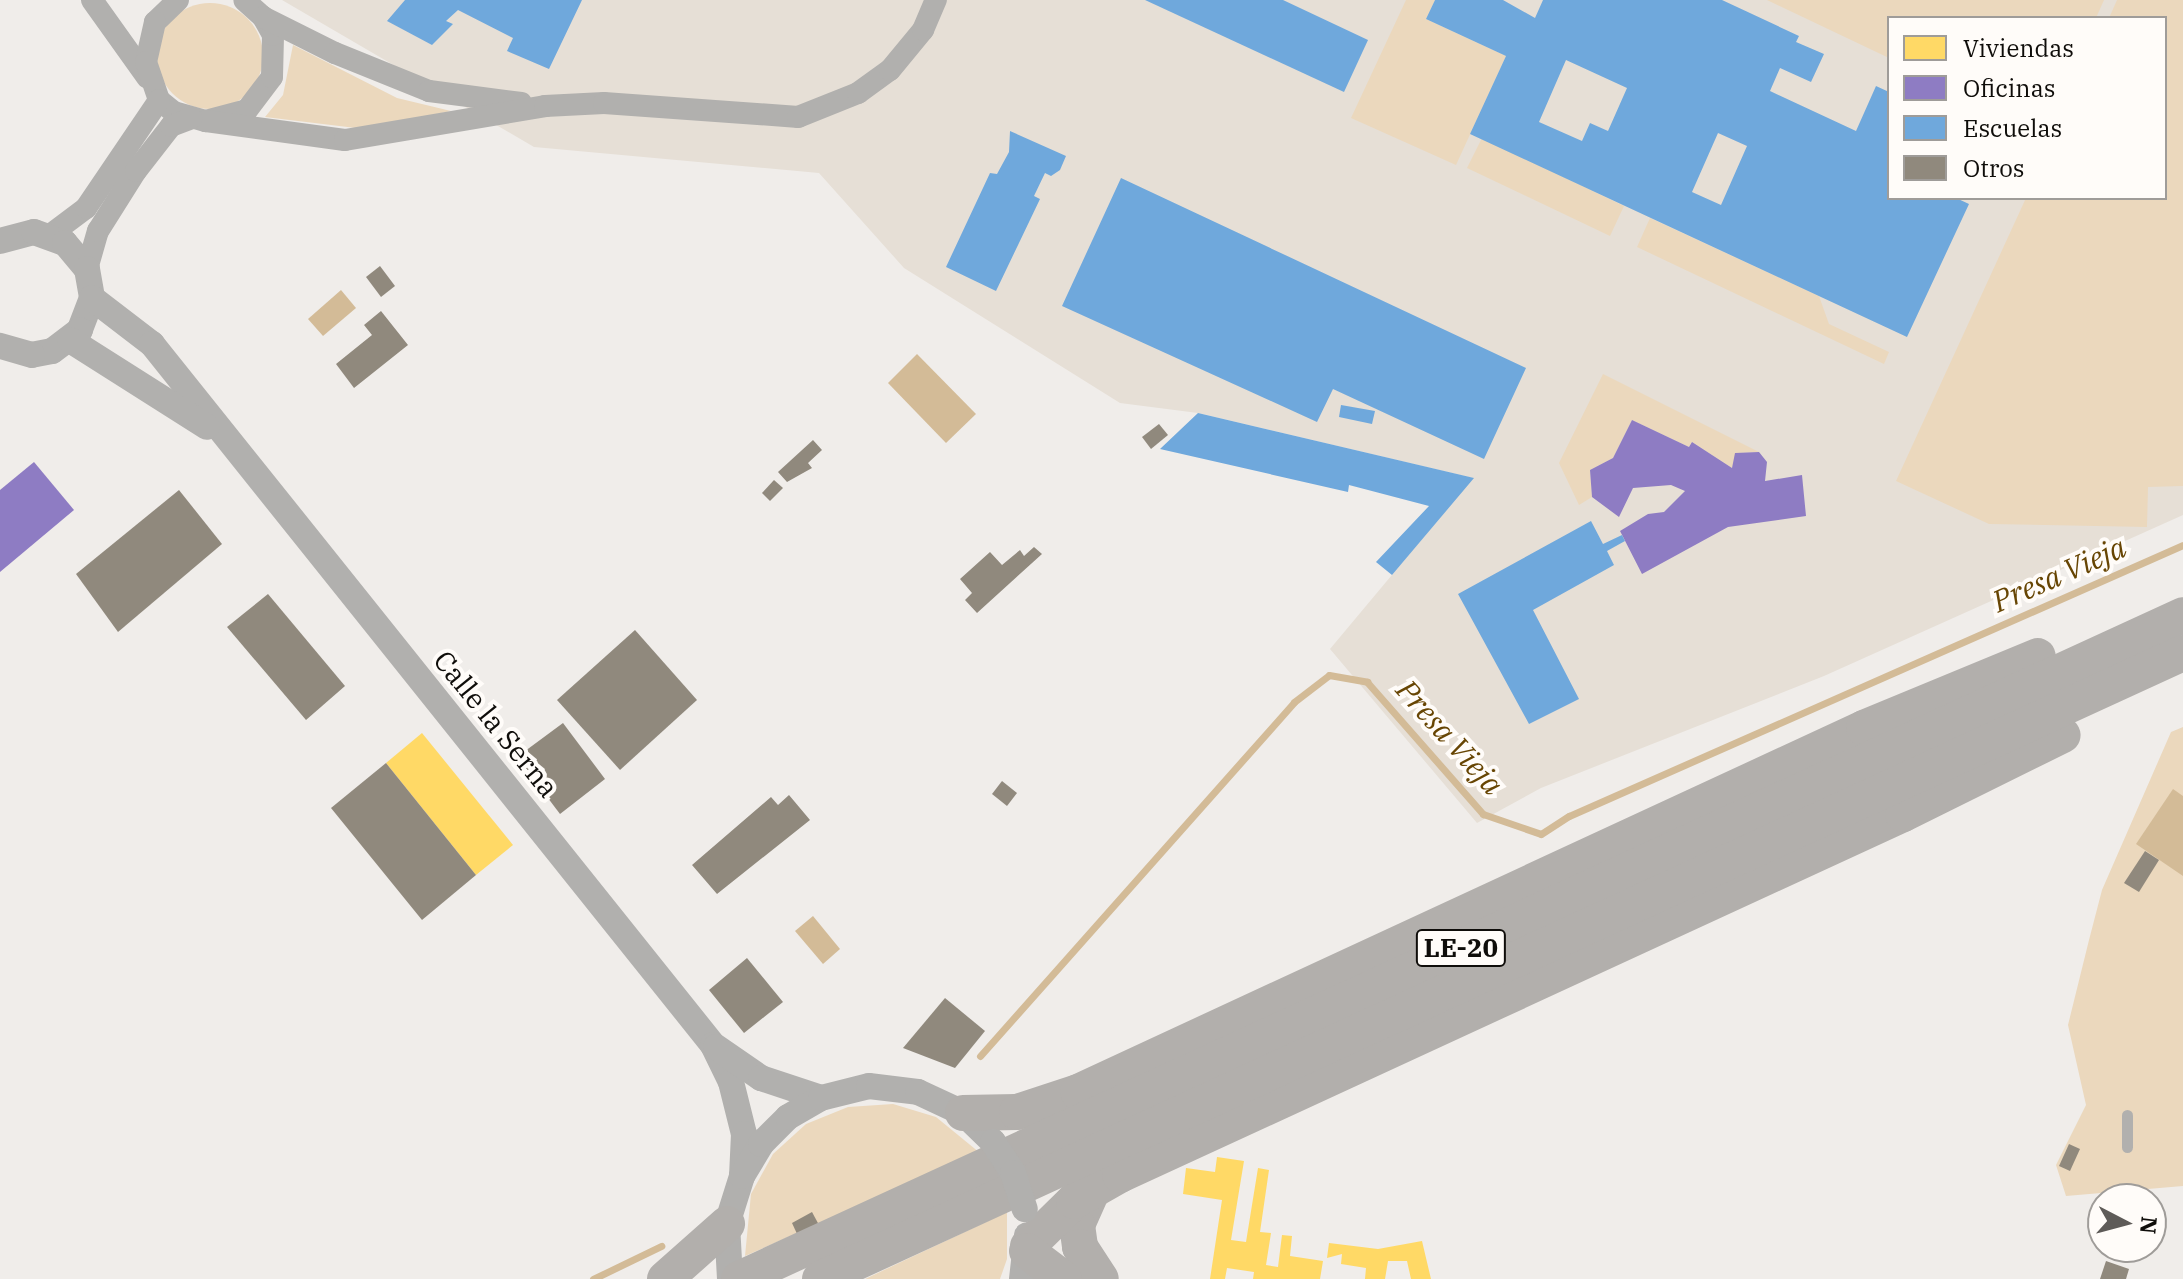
<!DOCTYPE html>
<html>
<head>
<meta charset="utf-8">
<style>
  body { margin:0 }
  #map { position:relative; width:2183px; height:1279px; overflow:hidden; background:#f0edea; font-family:"IBM Plex Serif",serif }
  div>[style] { position:absolute }
  [style*='--x'] { left:calc(var(--x)*1px); top:calc(var(--y)*1px); width:calc(var(--w)*1px); rotate:calc(var(--a)*1deg) }
  .built>* { inset:0; background:#e6dfd6 }
  .green>* { inset:0; background:#ebd8bd }
  .round { border-radius:50% }
  .water>* { inset:0; background:#d3bb97 }
  .homes>* { inset:0; background:#ffd966 }
  .offices>* { inset:0; background:#8e7cc3 }
  .schools>* { inset:0; background:#6fa8dc }
  .stream>* { height:7px; margin:-3.5px; padding:0 3.5px; transform-origin:3.5px; border-radius:3.5px; background:#d3bb97 }
  .building>* { inset:0; background:#90897d }
  .service>* { height:11px; margin:-5.5px; padding:0 5.5px; transform-origin:5.5px; border-radius:5.5px; background:#b1b0ae }
  .minor>* { height:22px; margin:-11px; padding:0 11px; transform-origin:11px; border-radius:11px; background:#b1b0ae }
  .tertiary>* { height:26px; margin:-13px; padding:0 13px; transform-origin:13px; border-radius:13px; background:#b1b0ae }
  .trunk>* { height:36px; margin:-18px; padding:0 18px; transform-origin:18px; border-radius:18px; background:#b2afac }
  .tertiary-bridge>* { height:26px; margin:-13px; padding:0 13px; transform-origin:13px; border-radius:13px; background:#b1b0ae }
  span { translate:-50% -50%; white-space:nowrap; text-align:center; line-height:1.15; -webkit-text-stroke:8px #fffcf9; paint-order:stroke }
  .shield-label span { padding:2px 6px; background:#fffcf9; border:2px solid; border-radius:6px; -webkit-text-stroke-width:0 }
  .shield-label { font-size:26px; color:#0f0d0a; font-weight:700 }
  .street-label { font-size:28px; color:#0f0d0a }
  .water-label { font-size:30px; color:#674503; font-style:italic }
  .legend { position:absolute; left:1887px; top:16px; width:280px; height:184px; box-sizing:border-box; background:#fffcf9; border:2px solid #9f9c99; margin:0; padding:10px 14px; list-style:none; font-size:24px; color:#0f0d0a }
  .legend li { display:flex; align-items:center; gap:16px; height:40px }
  .legend b { width:40px; border:2px solid #9f9c99 }
  .north { position:absolute; left:2087px; top:1183px; width:80px; height:80px; box-sizing:border-box; background:#fffcf9; border:2px solid #9f9c99; border-radius:50%; rotate:96deg; font-size:22px; font-weight:700; line-height:32px; text-align:center; color:#0f0d0a }
  .north::after { content:''; display:block; margin:auto; width:28px; height:36px; background:#5e5b58; clip-path:polygon(50% 0,100% 100%,50% 72%,0 100%) }
</style>
</head>
<body>
<div id="map">
  <div class="built">
    <i style="clip-path:polygon(evenodd,282px 0,2183px 0,2183px 515px,1824px 676px,1541px 788px,1477px 823px,1330px 649px,1473px 478px,1198px 413px,1120px 403px,904px 268px,819px 173px,534px 147px,282px 0,1889px 18px,2165px 18px,2165px 198px,1889px 198px,1889px 18px)"></i>
  </div>
  <div class="green">
    <i style="clip-path:polygon(1406px 0,1435px 0,1426px 19px,1506px 56px,1456px 165px,1351px 118px)"></i>
    <i style="clip-path:polygon(1767px 0,2104px 0,2096px 18px,1889px 18px,1889px 58px)"></i>
    <i style="clip-path:polygon(2117px 0,2183px 0,2183px 486px,2148px 487px,2147px 527px,1989px 524px,1896px 481px,2026px 198px,2165px 198px,2165px 18px,2109px 18px)"></i>
    <i class="round" style="left:157px;top:3px;width:106px;height:106px"></i>
    <i style="clip-path:polygon(293px 45px,397px 98px,451px 111px,364px 129px,265px 117px,283px 95px)"></i>
    <i style="clip-path:polygon(1482px 138px,1624px 206px,1610px 236px,1467px 168px)"></i>
    <i style="clip-path:polygon(1650px 218px,1819px 296px,1829px 324px,1889px 352px,1884px 364px,1637px 247px)"></i>
    <i style="clip-path:polygon(1603px 374px,1759px 452px,1736px 453px,1732px 468px,1692px 442px,1689px 447px,1632px 420px,1613px 458px,1590px 470px,1592px 497px,1579px 505px,1559px 463px)"></i>
    <i style="clip-path:polygon(2183px 727px,2183px 1186px,2066px 1196px,2056px 1165px,2086px 1105px,2068px 1025px,2089px 940px,2102px 890px,2171px 732px)"></i>
    <i style="clip-path:polygon(893px 1104px,936px 1117px,980px 1153px,745px 1256px,751px 1194px,773px 1154px,806px 1124px,848px 1107px)"></i>
    <i style="clip-path:polygon(1007px 1212px,1007px 1259px,1000px 1279px,865px 1279px)"></i>
  </div>
  <div class="water">
    <i style="clip-path:polygon(341px 290px,356px 308px,323px 336px,308px 319px)"></i>
    <i style="clip-path:polygon(917px 354px,976px 414px,946px 443px,888px 383px)"></i>
    <i style="clip-path:polygon(2173px 789px,2183px 796px,2183px 876px,2136px 844px)"></i>
    <i style="clip-path:polygon(813px 916px,840px 949px,823px 964px,795px 931px)"></i>
  </div>
  <div class="homes">
    <i style="clip-path:polygon(422px 733px,513px 845px,476px 875px,386px 763px)"></i>
    <i style="clip-path:polygon(1217px 1157px,1244px 1161px,1231px 1240px,1246px 1242px,1258px 1168px,1269px 1170px,1260px 1232px,1271px 1233px,1266px 1265px,1278px 1267px,1282px 1235px,1292px 1236px,1290px 1256px,1323px 1261px,1320px 1279px,1253px 1279px,1254px 1272px,1227px 1268px,1225px 1279px,1210px 1279px,1222px 1200px,1183px 1194px,1186px 1168px,1215px 1172px)"></i>
    <i style="clip-path:polygon(1422px 1241px,1431px 1279px,1411px 1279px,1407px 1261px,1388px 1261px,1385px 1279px,1365px 1279px,1366px 1268px,1341px 1264px,1342px 1254px,1327px 1258px,1329px 1243px,1378px 1249px)"></i>
  </div>
  <div class="offices">
    <i style="clip-path:polygon(1632px 420px,1689px 447px,1692px 442px,1732px 468px,1735px 453px,1759px 452px,1767px 462px,1765px 481px,1802px 475px,1806px 516px,1728px 527px,1642px 574px,1620px 531px,1648px 514px,1664px 512px,1685px 491px,1671px 485px,1633px 488px,1619px 517px,1592px 497px,1590px 470px,1613px 458px)"></i>
    <i style="clip-path:polygon(34px 462px,74px 510px,0 572px,0 490px)"></i>
  </div>
  <div class="schools">
    <i style="clip-path:polygon(405px 0,582px 0,549px 69px,507px 51px,513px 38px,458px 10px,446px 21px,453px 24px,432px 45px,387px 21px)"></i>
    <i style="clip-path:polygon(1145px 0,1283px 0,1368px 40px,1344px 92px)"></i>
    <i style="clip-path:polygon(evenodd,1435px 0,1503px 0,1535px 18px,1543px 0,1722px 0,1799px 36px,1796px 42px,1824px 54px,1811px 82px,1780px 68px,1770px 91px,1856px 131px,1876px 86px,1889px 92px,1889px 198px,1956px 198px,1969px 204px,1907px 337px,1470px 134px,1506px 56px,1426px 19px,1435px 0,1566px 60px,1627px 88px,1608px 131px,1590px 123px,1582px 141px,1539px 122px,1566px 60px,1435px 0,1718px 133px,1747px 146px,1721px 205px,1692px 192px,1718px 133px)"></i>
    <i style="clip-path:polygon(1010px 131px,1066px 156px,1060px 170px,1051px 176px,1045px 173px,1034px 196px,1040px 199px,996px 291px,946px 267px,990px 173px,997px 174px,1009px 152px)"></i>
    <i style="clip-path:polygon(1121px 178px,1526px 368px,1484px 459px,1333px 389px,1317px 422px,1062px 306px)"></i>
    <i style="clip-path:polygon(1341px 405px,1375px 411px,1372px 424px,1339px 417px)"></i>
    <i style="clip-path:polygon(1198px 413px,1474px 478px,1392px 575px,1376px 562px,1429px 506px,1349px 485px,1348px 492px,1160px 449px)"></i>
    <i style="clip-path:polygon(1591px 521px,1603px 544px,1622px 535px,1625px 541px,1607px 551px,1614px 565px,1533px 610px,1579px 699px,1529px 724px,1458px 594px)"></i>
  </div>
  <div class="stream">
    <i style="--x:980;--y:1056;--w:473;--a:-48.4"></i>
    <i style="--x:1294;--y:702;--w:44;--a:-37.6"></i>
    <i style="--x:1329;--y:675;--w:39;--a:10"></i>
    <i style="--x:1367;--y:682;--w:176;--a:48.7"></i>
    <i style="--x:1483;--y:814;--w:61;--a:19"></i>
    <i style="--x:1541;--y:834;--w:33;--a:-33"></i>
    <i style="--x:1569;--y:816;--w:671;--a:-23.82"></i>
    <i style="--x:593;--y:1279;--w:76;--a:-25.9"></i>
  </div>
  <div class="building">
    <i style="clip-path:polygon(380px 266px,395px 286px,381px 297px,366px 277px)"></i>
    <i style="clip-path:polygon(381px 311px,408px 345px,354px 388px,336px 364px,372px 335px,364px 325px)"></i>
    <i style="clip-path:polygon(1159px 424px,1168px 435px,1151px 449px,1142px 437px)"></i>
    <i style="clip-path:polygon(813px 440px,822px 450px,808px 463px,812px 468px,787px 482px,778px 472px)"></i>
    <i style="clip-path:polygon(774px 480px,783px 488px,770px 501px,762px 493px)"></i>
    <i style="clip-path:polygon(179px 490px,222px 544px,118px 632px,76px 574px)"></i>
    <i style="clip-path:polygon(1034px 547px,1042px 554px,977px 613px,965px 600px,972px 593px,960px 579px,990px 552px,1002px 565px,1020px 550px,1024px 556px)"></i>
    <i style="clip-path:polygon(268px 594px,345px 686px,306px 720px,227px 627px)"></i>
    <i style="clip-path:polygon(635px 630px,697px 700px,620px 770px,557px 700px)"></i>
    <i style="clip-path:polygon(563px 723px,605px 779px,560px 814px,517px 757px)"></i>
    <i style="clip-path:polygon(386px 763px,476px 875px,422px 920px,331px 808px)"></i>
    <i style="clip-path:polygon(1002px 781px,1017px 793px,1007px 806px,992px 794px)"></i>
    <i style="clip-path:polygon(789px 795px,810px 820px,717px 894px,692px 865px,771px 797px,778px 805px)"></i>
    <i style="clip-path:polygon(2145px 851px,2159px 860px,2139px 892px,2124px 883px)"></i>
    <i style="clip-path:polygon(747px 958px,783px 1002px,744px 1033px,709px 990px)"></i>
    <i style="clip-path:polygon(945px 998px,985px 1031px,955px 1068px,903px 1048px)"></i>
    <i style="clip-path:polygon(2069px 1144px,2080px 1149px,2070px 1171px,2059px 1166px)"></i>
    <i style="clip-path:polygon(812px 1212px,819px 1225px,798px 1236px,792px 1223px)"></i>
    <i style="clip-path:polygon(2106px 1261px,2129px 1269px,2126px 1279px,2100px 1279px)"></i>
  </div>
  <div class="service">
    <i style="--x:2127;--y:1115;--w:32;--a:90"></i>
  </div>
  <div class="minor">
    <i style="--x:92;--y:0;--w:95;--a:54.5"></i>
    <i style="--x:178;--y:0;--w:32;--a:136"></i>
    <i style="--x:155;--y:22;--w:41;--a:102.7"></i>
    <i style="--x:146;--y:62;--w:40;--a:71.1"></i>
    <i style="--x:159;--y:100;--w:19;--a:39"></i>
    <i style="--x:174;--y:112;--w:33;--a:16"></i>
    <i style="--x:206;--y:121;--w:42;--a:-15"></i>
    <i style="--x:247;--y:110;--w:41;--a:-52.9"></i>
    <i style="--x:272;--y:77;--w:42;--a:-88.6"></i>
    <i style="--x:273;--y:35;--w:21;--a:-119"></i>
    <i style="--x:263;--y:17;--w:25;--a:-138"></i>
    <i style="--x:263;--y:17;--w:80;--a:26.6"></i>
    <i style="--x:335;--y:53;--w:101;--a:22"></i>
    <i style="--x:429;--y:91;--w:93;--a:7.4"></i>
    <i style="--x:206;--y:121;--w:140;--a:7.8"></i>
    <i style="--x:345;--y:140;--w:203;--a:-9.6"></i>
    <i style="--x:545;--y:106;--w:59;--a:-2.9"></i>
    <i style="--x:604;--y:103;--w:195;--a:4.1"></i>
    <i style="--x:798;--y:117;--w:65;--a:-21.8"></i>
    <i style="--x:858;--y:93;--w:39;--a:-36"></i>
    <i style="--x:890;--y:70;--w:52;--a:-50.5"></i>
    <i style="--x:923;--y:30;--w:33;--a:-67"></i>
    <i style="--x:50;--y:235;--w:45;--a:-36.9"></i>
    <i style="--x:86;--y:208;--w:130;--a:-55.9"></i>
    <i style="--x:87;--y:269;--w:40;--a:-74"></i>
    <i style="--x:98;--y:231;--w:71;--a:-57.7"></i>
    <i style="--x:136;--y:171;--w:57;--a:-52.1"></i>
    <i style="--x:171;--y:126;--w:22;--a:-21"></i>
  </div>
  <div class="tertiary">
    <i style="--x:0;--y:241;--w:35;--a:-15"></i>
    <i style="--x:34;--y:232;--w:33;--a:20"></i>
    <i style="--x:65;--y:243;--w:34;--a:50"></i>
    <i style="--x:87;--y:269;--w:29;--a:80"></i>
    <i style="--x:92;--y:298;--w:34;--a:111"></i>
    <i style="--x:80;--y:330;--w:35;--a:143"></i>
    <i style="--x:52;--y:351;--w:20;--a:169"></i>
    <i style="--x:32;--y:355;--w:33;--a:-164"></i>
    <i style="--x:92;--y:298;--w:76;--a:37.5"></i>
    <i style="--x:152;--y:344;--w:898;--a:51.33"></i>
    <i style="--x:713;--y:1045;--w:41;--a:64.1"></i>
    <i style="--x:731;--y:1082;--w:54;--a:76"></i>
    <i style="--x:744;--y:1134;--w:42;--a:92.7"></i>
    <i style="--x:70;--y:340;--w:162;--a:32.4"></i>
    <i style="--x:716;--y:1047;--w:55;--a:34.6"></i>
    <i style="--x:761;--y:1078;--w:63;--a:18.4"></i>
    <i style="--x:730;--y:1279;--w:55;--a:-93.1"></i>
    <i style="--x:727;--y:1224;--w:50;--a:-72.6"></i>
    <i style="--x:742;--y:1176;--w:37;--a:-59"></i>
    <i style="--x:761;--y:1144;--w:38;--a:-45"></i>
    <i style="--x:788;--y:1117;--w:38;--a:-30"></i>
    <i style="--x:821;--y:1098;--w:49;--a:-14"></i>
    <i style="--x:869;--y:1086;--w:49;--a:7"></i>
    <i style="--x:918;--y:1092;--w:50;--a:25"></i>
    <i style="--x:963;--y:1113;--w:42;--a:44"></i>
    <i style="--x:1022;--y:1279;--w:44;--a:-83.5"></i>
  </div>
  <div class="trunk">
    <i style="--x:963;--y:1113;--w:54;--a:-1.1"></i>
    <i style="--x:1017;--y:1112;--w:64;--a:-18.2"></i>
    <i style="--x:1078;--y:1092;--w:866;--a:-24.85"></i>
    <i style="--x:1864;--y:728;--w:188;--a:-22.5"></i>
    <i style="--x:1093;--y:1189;--w:39;--a:114"></i>
    <i style="--x:1077;--y:1225;--w:22;--a:82"></i>
    <i style="--x:1080;--y:1247;--w:38;--a:57"></i>
    <i style="--x:1028;--y:1246;--w:64;--a:-44.4"></i>
    <i style="--x:1074;--y:1201;--w:53;--a:-29.5"></i>
    <i style="--x:1120;--y:1175;--w:862;--a:-24.75"></i>
    <i style="--x:1903;--y:814;--w:178;--a:-26.3"></i>
    <i style="--x:1027;--y:1251;--w:46;--a:37.1"></i>
    <i style="--x:665;--y:1279;--w:83;--a:-41.6"></i>
    <i style="--x:739;--y:1279;--w:1589;--a:-24.69"></i>
    <i style="--x:820;--y:1279;--w:1500;--a:-24.67"></i>
  </div>
  <div class="tertiary-bridge">
    <i style="--x:993;--y:1142;--w:37;--a:57"></i>
    <i style="--x:1013;--y:1173;--w:38;--a:72"></i>
  </div>
  <div class="shield-label">
    <span style="left:1461px;top:948px">LE-20</span>
  </div>
  <div class="street-label">
    <span style="left:496px;top:724px;rotate:51deg">Calle la Serna</span>
  </div>
  <div class="water-label">
    <span style="left:2059px;top:574px;rotate:-24deg">Presa Vieja</span>
    <span style="left:1450px;top:737px;rotate:48deg">Presa Vieja</span>
  </div>
  <ul class="legend">
  <li><b style="height:22px;background:#ffd966"></b>Viviendas</li>
  <li><b style="height:22px;background:#8e7cc3"></b>Oficinas</li>
  <li><b style="height:22px;background:#6fa8dc"></b>Escuelas</li>
  <li><b style="height:22px;background:#90897d"></b>Otros</li>
  </ul>
  <div class="north">N</div>
</div>
</body>
</html>
